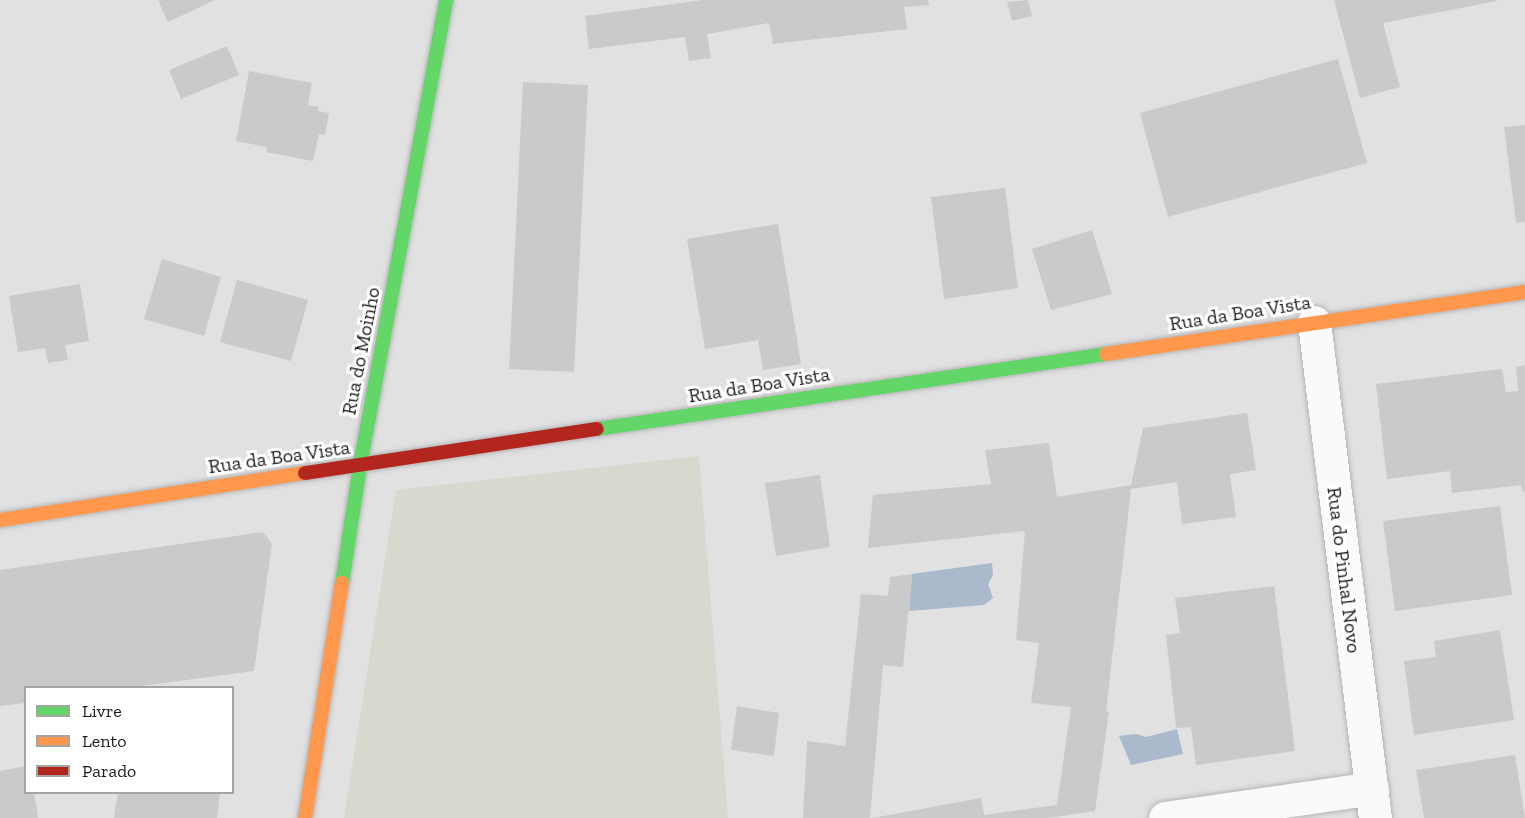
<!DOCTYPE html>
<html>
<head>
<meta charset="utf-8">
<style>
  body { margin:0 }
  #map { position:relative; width:1525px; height:818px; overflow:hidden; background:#e1e1e2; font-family:"Zilla Slab",serif }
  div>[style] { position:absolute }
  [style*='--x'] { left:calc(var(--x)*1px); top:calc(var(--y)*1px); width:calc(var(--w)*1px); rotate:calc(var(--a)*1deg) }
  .green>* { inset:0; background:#d5d9ce }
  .water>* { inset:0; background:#aab9cc }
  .building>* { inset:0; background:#cbcaca }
  .roads { filter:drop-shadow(0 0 2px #b5b5b6) drop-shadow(0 0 2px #b5b5b6) }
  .street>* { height:33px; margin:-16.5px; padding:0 16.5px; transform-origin:16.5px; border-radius:16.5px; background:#fafafb }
  .fast>* { height:14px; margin:-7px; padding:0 7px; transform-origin:7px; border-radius:7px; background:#63d668 }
  .slow>* { height:14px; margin:-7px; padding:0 7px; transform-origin:7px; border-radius:7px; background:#ff974d }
  .jam>* { height:14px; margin:-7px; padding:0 7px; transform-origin:7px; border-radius:7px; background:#b3261e }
  span { translate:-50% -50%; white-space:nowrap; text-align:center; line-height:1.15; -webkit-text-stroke:6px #fff; paint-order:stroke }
  .street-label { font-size:20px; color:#1c1c1d }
  .legend { position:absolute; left:24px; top:686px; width:210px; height:108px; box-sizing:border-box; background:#fff; border:2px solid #a4a4a5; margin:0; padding:8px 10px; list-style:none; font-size:18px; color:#1c1c1d }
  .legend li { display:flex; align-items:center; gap:12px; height:30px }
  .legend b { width:30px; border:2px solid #a4a4a5 }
</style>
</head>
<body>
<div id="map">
  <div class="green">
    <i style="clip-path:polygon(699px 456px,728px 818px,344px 818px,396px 490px)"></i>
  </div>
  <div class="water">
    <i style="clip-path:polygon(992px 563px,993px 575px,988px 584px,993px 598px,984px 605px,909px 611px,912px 574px)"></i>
    <i style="clip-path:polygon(1177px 729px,1183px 754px,1131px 765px,1119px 736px,1136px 734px,1146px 737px)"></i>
  </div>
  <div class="building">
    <i style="clip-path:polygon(158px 0,215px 0,168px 22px)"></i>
    <i style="clip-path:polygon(703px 0,928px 0,929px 5px,904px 7px,907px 29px,773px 44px,769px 23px,707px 34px,711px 58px,689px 61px,685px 37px,589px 49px,585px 16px)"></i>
    <i style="clip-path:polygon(1028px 0,1032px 16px,1012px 21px,1007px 2px)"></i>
    <i style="clip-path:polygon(1334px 0,1497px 0,1497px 1px,1383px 23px,1400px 87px,1360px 98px)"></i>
    <i style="clip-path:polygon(227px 46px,239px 75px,181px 99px,169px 70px)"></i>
    <i style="clip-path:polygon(1338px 59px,1367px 163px,1168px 217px,1140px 113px)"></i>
    <i style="clip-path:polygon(249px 71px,312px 83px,308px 105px,319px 107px,318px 111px,329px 113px,325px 135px,319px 134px,313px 161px,266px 152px,267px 147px,236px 141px)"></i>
    <i style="clip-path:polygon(523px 82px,588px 85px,574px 372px,509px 369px)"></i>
    <i style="clip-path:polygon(1525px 125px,1525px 222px,1516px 223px,1504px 127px)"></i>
    <i style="clip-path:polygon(1005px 188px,1018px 288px,944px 299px,931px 197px)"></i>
    <i style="clip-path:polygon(778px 224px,801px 364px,763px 370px,758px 340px,705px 349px,687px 239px)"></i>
    <i style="clip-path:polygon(1092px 230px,1112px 294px,1051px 310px,1032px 249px)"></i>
    <i style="clip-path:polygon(162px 259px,221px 277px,204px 336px,144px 319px)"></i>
    <i style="clip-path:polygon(237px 280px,308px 300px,291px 361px,220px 342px)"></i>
    <i style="clip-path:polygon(80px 284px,89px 341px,65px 345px,68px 360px,48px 363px,45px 348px,18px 352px,9px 296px)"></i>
    <i style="clip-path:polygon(1525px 365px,1525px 491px,1523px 492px,1521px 485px,1452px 493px,1450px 471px,1387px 479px,1376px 384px,1502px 369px,1506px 392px,1518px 391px,1516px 367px)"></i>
    <i style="clip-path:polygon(1247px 413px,1256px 470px,1230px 474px,1236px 517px,1182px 524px,1177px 482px,1131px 489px,1106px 712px,1109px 712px,1095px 811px,1048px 818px,873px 818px,981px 798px,984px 815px,1057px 805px,1071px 707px,1031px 703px,1039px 643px,1016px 640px,1025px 531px,868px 548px,873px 495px,991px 484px,985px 450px,1049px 443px,1057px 497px,1131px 485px,1143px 428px)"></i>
    <i style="clip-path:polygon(820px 475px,830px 547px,776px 556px,765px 483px)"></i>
    <i style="clip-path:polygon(1500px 506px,1512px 595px,1395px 611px,1383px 521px)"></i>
    <i style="clip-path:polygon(263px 532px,272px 544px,254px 671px,134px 687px,26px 687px,26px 703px,0 706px,0 570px)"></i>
    <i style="clip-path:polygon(912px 574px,903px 667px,883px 665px,870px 818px,803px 818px,807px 741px,845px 746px,861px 594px,888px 596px,890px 577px)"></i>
    <i style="clip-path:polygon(1274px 586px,1295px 751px,1196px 765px,1191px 727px,1176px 728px,1166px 635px,1180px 633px,1175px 598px)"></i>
    <i style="clip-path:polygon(1500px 630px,1514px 720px,1414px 735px,1404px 661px,1436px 657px,1434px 641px)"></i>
    <i style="clip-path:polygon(737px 706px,779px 713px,774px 756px,731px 750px)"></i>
    <i style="clip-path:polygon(1515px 755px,1525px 818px,1424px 818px,1416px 770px)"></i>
    <i style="clip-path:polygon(26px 766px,26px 792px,34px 792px,38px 818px,0 818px,0 771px)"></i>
    <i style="clip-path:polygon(118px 792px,220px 792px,217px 818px,114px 818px)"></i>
  </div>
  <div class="roads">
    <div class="street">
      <i style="--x:1314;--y:322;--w:500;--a:83"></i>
      <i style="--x:1165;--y:818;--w:209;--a:-8.2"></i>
    </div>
    <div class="fast">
      <i style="--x:597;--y:429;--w:514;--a:-8.38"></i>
      <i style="--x:342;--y:583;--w:119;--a:-81.3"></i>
      <i style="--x:360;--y:465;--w:473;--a:-79.5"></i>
    </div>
    <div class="slow">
      <i style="--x:1106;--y:354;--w:424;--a:-8.4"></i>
      <i style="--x:0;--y:520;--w:309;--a:-8.8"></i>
      <i style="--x:305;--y:818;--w:238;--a:-81.1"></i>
    </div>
    <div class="jam">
      <i style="--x:305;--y:473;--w:295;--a:-8.6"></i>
    </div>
  </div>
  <div class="street-label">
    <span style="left:1240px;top:313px;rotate:-9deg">Rua da Boa Vista</span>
    <span style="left:361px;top:351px;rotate:-79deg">Rua do Moinho</span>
    <span style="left:759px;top:385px;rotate:-9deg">Rua da Boa Vista</span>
    <span style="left:279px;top:457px;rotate:-8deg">Rua da Boa Vista</span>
    <span style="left:1344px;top:570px;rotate:83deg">Rua do Pinhal Novo</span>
  </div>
  <ul class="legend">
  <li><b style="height:8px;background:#63d668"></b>Livre</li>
  <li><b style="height:8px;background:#ff974d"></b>Lento</li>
  <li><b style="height:8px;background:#b3261e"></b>Parado</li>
  </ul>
</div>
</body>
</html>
